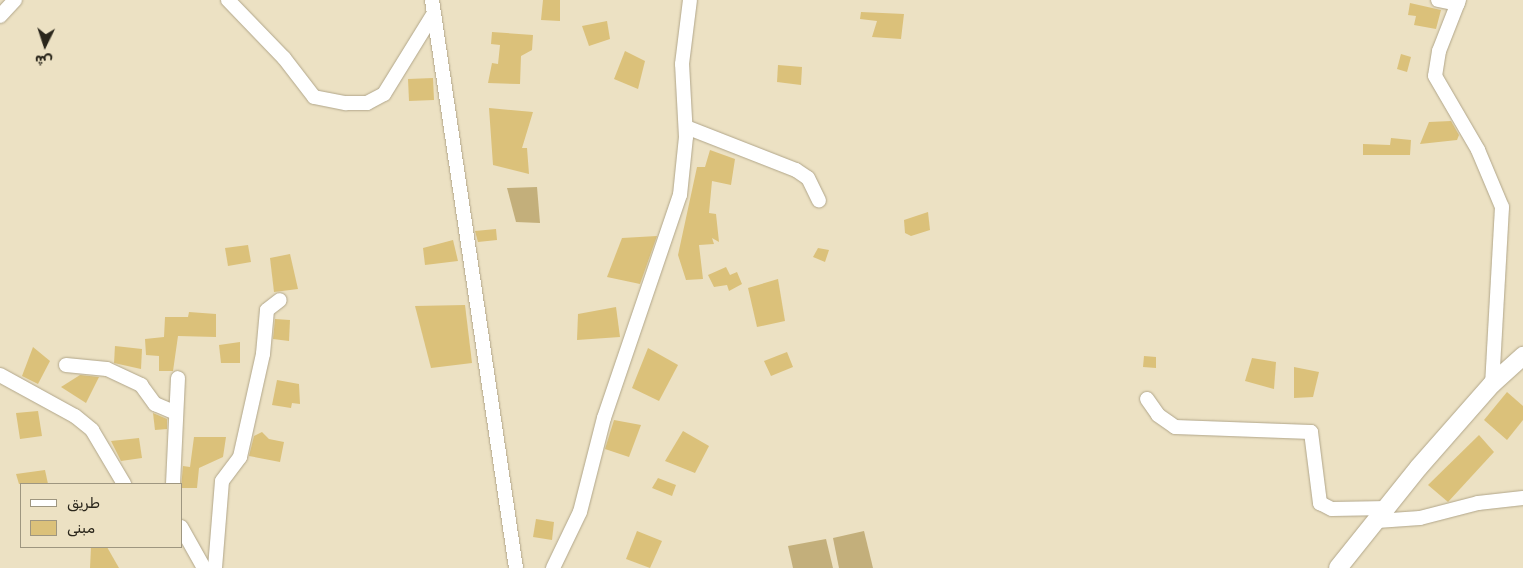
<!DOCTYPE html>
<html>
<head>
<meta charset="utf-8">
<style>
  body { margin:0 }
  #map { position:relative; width:1523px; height:568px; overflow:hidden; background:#ece1c3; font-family:Rubik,Cairo,sans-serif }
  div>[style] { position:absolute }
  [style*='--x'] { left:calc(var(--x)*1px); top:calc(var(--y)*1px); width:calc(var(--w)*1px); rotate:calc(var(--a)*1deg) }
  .green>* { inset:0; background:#c3af7b }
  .building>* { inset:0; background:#dbc17a }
  .roads { filter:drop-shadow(0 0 1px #b1a68a) drop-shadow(0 0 1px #b1a68a) }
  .minor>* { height:14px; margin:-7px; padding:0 7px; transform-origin:7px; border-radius:7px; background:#fff }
  .major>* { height:18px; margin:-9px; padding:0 9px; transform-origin:9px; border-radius:9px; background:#fff }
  span { translate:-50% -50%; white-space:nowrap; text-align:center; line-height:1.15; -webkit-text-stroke:4px #ece1c3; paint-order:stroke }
  .legend { position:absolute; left:20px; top:483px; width:162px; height:65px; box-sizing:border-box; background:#ece1c3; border:1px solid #9e9680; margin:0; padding:6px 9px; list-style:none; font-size:15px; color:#2a261b }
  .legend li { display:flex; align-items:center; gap:10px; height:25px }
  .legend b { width:25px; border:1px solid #9e9680 }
  .north { position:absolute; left:20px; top:20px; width:50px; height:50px; -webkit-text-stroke:4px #ece1c3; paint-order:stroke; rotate:184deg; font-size:14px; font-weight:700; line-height:20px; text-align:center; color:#2a261b }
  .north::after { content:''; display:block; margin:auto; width:18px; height:22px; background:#2a261b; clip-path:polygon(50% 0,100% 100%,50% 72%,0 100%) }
</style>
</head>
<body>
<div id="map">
  <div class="green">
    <i style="clip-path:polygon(537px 187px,540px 223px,516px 222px,507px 188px)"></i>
    <i style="clip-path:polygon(864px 531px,873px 568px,839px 568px,833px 538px)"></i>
    <i style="clip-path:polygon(826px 539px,833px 568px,793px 568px,788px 546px)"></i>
  </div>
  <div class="building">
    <i style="clip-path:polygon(543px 0,560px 0,560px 21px,541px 20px)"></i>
    <i style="clip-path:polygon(1410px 3px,1441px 10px,1436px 29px,1414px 25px,1416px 16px,1408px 15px)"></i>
    <i style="clip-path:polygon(861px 12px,904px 14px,901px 39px,872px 37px,877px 21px,860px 19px)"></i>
    <i style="clip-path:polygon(607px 21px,610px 39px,589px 46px,582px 26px)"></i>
    <i style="clip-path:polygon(492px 32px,533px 35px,532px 50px,521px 56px,520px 84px,488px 83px,492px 63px,498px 64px,500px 45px,491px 44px)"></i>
    <i style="clip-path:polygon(625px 51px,645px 61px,638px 89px,614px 79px)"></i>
    <i style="clip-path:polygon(1401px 54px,1411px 57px,1407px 72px,1397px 69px)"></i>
    <i style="clip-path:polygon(778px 65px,802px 67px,801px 85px,777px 82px)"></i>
    <i style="clip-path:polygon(433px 78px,434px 100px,409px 101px,408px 79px)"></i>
    <i style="clip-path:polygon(489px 108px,533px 112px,522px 148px,527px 148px,529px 174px,493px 165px)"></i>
    <i style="clip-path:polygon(1451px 121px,1459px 135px,1457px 140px,1420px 144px,1429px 122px)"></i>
    <i style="clip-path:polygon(1391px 138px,1411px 140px,1410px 155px,1363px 155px,1363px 144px,1390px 145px)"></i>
    <i style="clip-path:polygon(710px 150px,735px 159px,731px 185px,712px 181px,709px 213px,716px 214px,719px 242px,712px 238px,714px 244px,699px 245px,703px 279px,686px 280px,678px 255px,697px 167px,705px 167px)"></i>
    <i style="clip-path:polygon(928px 212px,930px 230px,911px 236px,905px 233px,904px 220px)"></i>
    <i style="clip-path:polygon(496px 229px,497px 240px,478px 242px,475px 231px)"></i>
    <i style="clip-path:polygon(657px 236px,640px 284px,607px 277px,622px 238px)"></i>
    <i style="clip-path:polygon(453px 240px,458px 261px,425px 265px,423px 248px)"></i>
    <i style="clip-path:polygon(248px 245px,251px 262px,228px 266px,225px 248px)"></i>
    <i style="clip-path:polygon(818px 248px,829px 250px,825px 262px,813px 257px)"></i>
    <i style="clip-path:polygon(290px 254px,298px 289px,274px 292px,270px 258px)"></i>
    <i style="clip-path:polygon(726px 267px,730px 275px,737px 272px,742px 284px,729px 291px,727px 285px,714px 287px,708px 275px)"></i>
    <i style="clip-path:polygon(778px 279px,785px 321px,757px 327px,748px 288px)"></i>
    <i style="clip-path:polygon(465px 305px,472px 363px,431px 368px,415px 306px)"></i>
    <i style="clip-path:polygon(616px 307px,620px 337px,577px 340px,578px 314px)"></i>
    <i style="clip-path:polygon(189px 312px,216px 314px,216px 337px,178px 336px,173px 371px,159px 371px,159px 356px,146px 355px,145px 339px,164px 337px,165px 317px,188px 317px)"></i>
    <i style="clip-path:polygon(275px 319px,290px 320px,289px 341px,273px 339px)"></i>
    <i style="clip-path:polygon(240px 342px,240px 363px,221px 363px,219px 345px)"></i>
    <i style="clip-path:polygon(115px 346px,142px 349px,141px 369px,114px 363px)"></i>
    <i style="clip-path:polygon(33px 347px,50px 361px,38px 384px,22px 376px)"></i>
    <i style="clip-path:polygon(648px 348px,678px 365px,659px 401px,632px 388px)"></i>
    <i style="clip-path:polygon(787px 352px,793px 367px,771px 376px,764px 361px)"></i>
    <i style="clip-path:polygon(1144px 356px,1156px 357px,1156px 368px,1143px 367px)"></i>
    <i style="clip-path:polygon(1252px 358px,1276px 362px,1274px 389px,1245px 381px)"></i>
    <i style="clip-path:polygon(1294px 367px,1319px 372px,1313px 397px,1294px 398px)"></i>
    <i style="clip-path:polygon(80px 375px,99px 377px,86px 403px,61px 387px)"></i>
    <i style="clip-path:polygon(277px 380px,299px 384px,300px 404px,292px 403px,291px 408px,272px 405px)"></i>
    <i style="clip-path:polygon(1507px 392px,1523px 406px,1523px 420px,1507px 440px,1484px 420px)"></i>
    <i style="clip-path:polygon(38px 411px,42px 436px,20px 439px,16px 413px)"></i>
    <i style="clip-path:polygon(153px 413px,167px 419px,167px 429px,155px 430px)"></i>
    <i style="clip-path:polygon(614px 420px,641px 425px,629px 457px,605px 449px)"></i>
    <i style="clip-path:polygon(683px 431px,709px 446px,695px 473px,665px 461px)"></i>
    <i style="clip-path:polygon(262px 432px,269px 439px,284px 442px,280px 462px,249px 456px,254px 436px)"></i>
    <i style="clip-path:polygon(1479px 435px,1494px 452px,1448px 502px,1428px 485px)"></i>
    <i style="clip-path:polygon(194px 437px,226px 437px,223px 457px,199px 468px,197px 488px,181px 488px,183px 466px,190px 467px)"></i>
    <i style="clip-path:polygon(139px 438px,142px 458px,121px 461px,111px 441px)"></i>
    <i style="clip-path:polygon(45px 470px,48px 484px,19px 484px,16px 474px)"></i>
    <i style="clip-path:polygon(658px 478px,676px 485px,672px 496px,652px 488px)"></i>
    <i style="clip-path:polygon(536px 519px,554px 522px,552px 540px,533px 537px)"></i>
    <i style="clip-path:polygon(637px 531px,662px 541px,650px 568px,626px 559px)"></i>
    <i style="clip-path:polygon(91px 547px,107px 547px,119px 568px,90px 568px)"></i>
  </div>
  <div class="roads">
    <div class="minor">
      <i style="--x:228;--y:0;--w:81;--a:46"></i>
      <i style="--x:284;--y:58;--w:49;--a:52.4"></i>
      <i style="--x:314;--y:97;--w:33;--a:11"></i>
      <i style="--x:346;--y:103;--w:21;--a:0"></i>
      <i style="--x:367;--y:103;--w:19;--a:-28"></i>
      <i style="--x:384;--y:94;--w:95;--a:-58.3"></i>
      <i style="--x:432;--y:0;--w:574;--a:81.59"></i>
      <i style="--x:1438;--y:0;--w:20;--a:11"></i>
      <i style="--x:1459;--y:0;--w:55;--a:111.4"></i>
      <i style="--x:1439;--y:51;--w:25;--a:99"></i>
      <i style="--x:1435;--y:76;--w:86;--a:59.8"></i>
      <i style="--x:1478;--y:150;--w:62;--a:67.2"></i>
      <i style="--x:1502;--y:207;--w:177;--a:93.2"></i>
      <i style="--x:0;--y:16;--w:22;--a:-47"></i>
      <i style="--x:686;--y:127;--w:118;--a:21.4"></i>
      <i style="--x:796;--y:170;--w:14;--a:34"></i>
      <i style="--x:808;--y:178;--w:25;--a:64"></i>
      <i style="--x:66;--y:365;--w:41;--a:5.6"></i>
      <i style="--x:107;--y:369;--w:38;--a:25"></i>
      <i style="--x:141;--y:385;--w:24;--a:54"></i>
      <i style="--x:155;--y:404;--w:21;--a:23"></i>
      <i style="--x:0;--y:375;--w:85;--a:28.7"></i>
      <i style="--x:75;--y:416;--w:22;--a:39"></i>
      <i style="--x:92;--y:430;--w:63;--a:59.3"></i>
      <i style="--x:1147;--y:399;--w:19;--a:55"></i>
      <i style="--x:1158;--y:415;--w:21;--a:35"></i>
      <i style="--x:1175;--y:427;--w:136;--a:2.1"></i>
      <i style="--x:1311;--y:432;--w:72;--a:82.8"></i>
      <i style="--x:1320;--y:503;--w:13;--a:27"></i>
      <i style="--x:1332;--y:509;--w:56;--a:-1"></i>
      <i style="--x:173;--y:484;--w:106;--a:-87.3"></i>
      <i style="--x:1377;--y:521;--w:43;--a:-4"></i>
      <i style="--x:1420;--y:518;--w:60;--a:-14.5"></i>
      <i style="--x:1478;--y:503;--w:45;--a:-6.3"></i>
      <i style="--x:181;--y:527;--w:47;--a:60.7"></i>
      <i style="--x:215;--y:568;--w:87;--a:-85.4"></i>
      <i style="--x:222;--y:481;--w:30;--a:-53"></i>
      <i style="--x:240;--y:457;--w:106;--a:-77.4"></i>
      <i style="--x:263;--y:354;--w:44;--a:-84.8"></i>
      <i style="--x:267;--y:310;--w:16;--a:-38"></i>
      <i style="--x:553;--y:568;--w:62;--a:-64.3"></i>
      <i style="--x:580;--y:512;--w:97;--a:-75.7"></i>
      <i style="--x:604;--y:418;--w:236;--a:-71.2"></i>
      <i style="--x:680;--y:195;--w:58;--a:-84.1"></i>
      <i style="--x:686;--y:137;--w:73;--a:-93.1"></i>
      <i style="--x:682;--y:64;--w:64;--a:-82.9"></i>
    </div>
    <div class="major">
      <i style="--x:1338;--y:568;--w:129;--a:-51.3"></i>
      <i style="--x:1419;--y:467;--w:111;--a:-48.7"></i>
      <i style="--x:1492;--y:384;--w:42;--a:-42.1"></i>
    </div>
  </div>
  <ul class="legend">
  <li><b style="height:6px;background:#fff"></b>طريق</li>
  <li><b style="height:14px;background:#dbc17a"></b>مبنى</li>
  </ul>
  <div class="north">ش</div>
</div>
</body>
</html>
